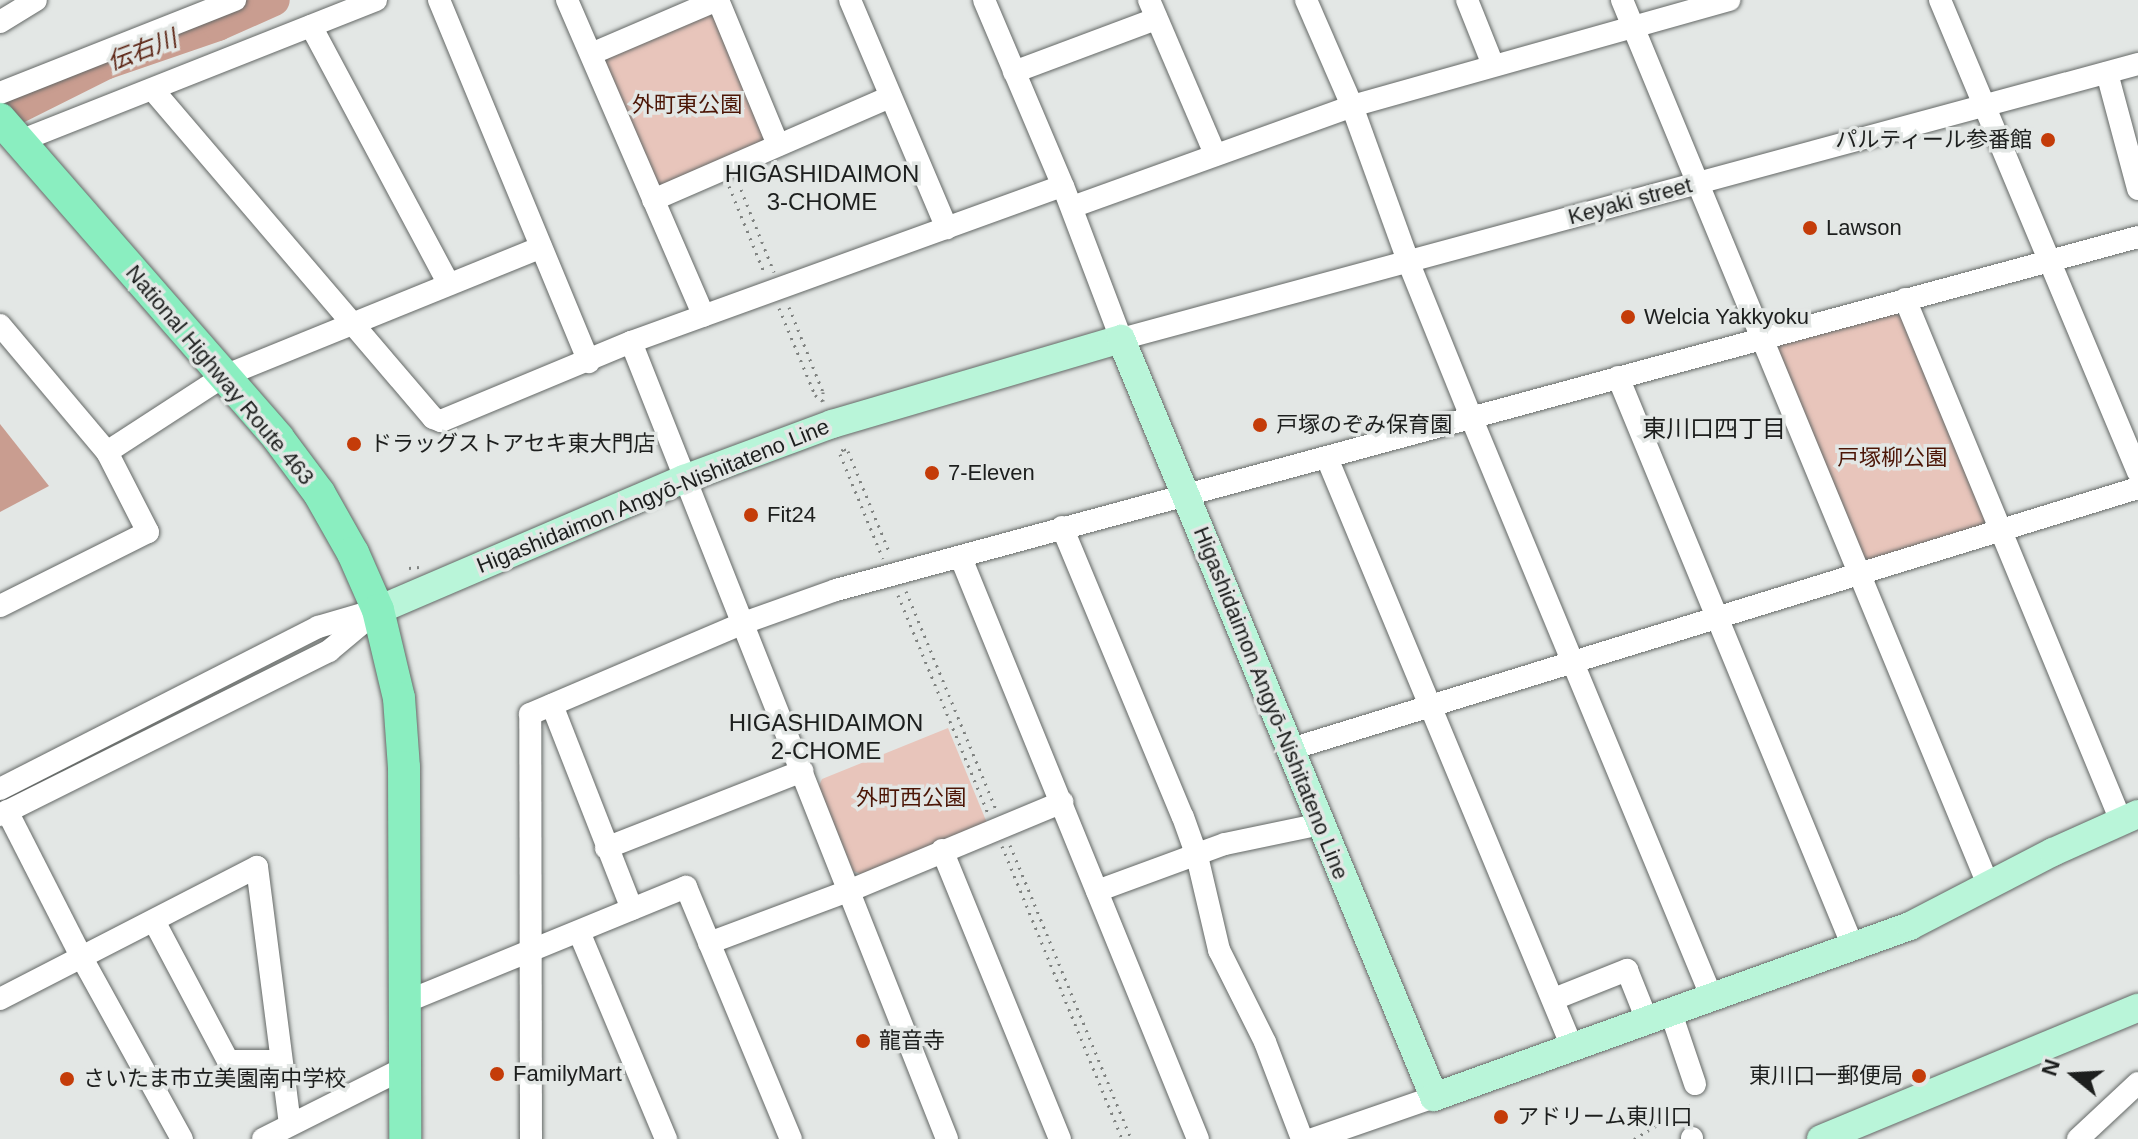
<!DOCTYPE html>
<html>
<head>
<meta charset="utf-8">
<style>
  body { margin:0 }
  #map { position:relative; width:2138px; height:1139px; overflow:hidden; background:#e3e7e5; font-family:Helvetica,"Noto Sans JP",sans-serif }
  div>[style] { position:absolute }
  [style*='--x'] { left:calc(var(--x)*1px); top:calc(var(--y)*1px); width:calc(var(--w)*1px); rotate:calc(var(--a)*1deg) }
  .green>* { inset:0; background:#e8c5bb }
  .water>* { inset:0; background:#c99d90 }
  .river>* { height:32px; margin:-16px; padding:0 16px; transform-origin:16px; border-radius:16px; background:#c99d90 }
  .path>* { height:3px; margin-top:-1.5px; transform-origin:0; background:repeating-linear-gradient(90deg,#808381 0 2px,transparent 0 8px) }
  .roads { filter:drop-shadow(0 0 2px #646866) drop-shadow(0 0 2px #646866) }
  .minor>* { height:22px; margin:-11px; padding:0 11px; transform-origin:11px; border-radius:11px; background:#fff }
  .major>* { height:28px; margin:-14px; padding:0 14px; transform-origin:14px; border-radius:14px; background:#b9f5d9 }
  .highway>* { height:32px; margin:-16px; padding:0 16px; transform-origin:16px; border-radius:16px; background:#8aeec0 }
  .dots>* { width:22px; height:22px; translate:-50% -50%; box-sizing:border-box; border:4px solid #e3e7e5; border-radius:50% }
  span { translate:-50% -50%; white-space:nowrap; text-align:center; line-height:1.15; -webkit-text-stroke:7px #e3e7e5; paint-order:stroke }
  .park-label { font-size:22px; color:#4c1606 }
  .poi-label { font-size:22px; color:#1d1f1e }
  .right { translate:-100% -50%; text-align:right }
  .left { translate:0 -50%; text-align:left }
  .street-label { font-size:22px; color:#1d1f1e }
  .water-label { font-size:24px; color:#5c2515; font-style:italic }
  .neighbourhood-label { font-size:24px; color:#1d1f1e }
  .north { position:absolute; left:2034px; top:1035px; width:80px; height:80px; -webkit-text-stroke:6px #e3e7e5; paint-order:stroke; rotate:288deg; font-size:22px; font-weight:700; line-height:32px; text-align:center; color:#1d1f1e }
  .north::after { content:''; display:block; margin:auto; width:28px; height:36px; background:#1d1f1e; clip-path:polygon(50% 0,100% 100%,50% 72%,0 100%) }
</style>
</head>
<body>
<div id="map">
  <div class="green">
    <i style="clip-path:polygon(712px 12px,771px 139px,660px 190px,601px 64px,604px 56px)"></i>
    <i style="clip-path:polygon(1891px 312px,1905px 318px,1987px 516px,1982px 528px,1874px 562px,1860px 555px,1776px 353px,1782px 341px)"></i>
    <i style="clip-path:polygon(948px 728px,987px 823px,861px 874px,853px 871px,819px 786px,822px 779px)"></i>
  </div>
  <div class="water">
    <i style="clip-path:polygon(0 424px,49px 486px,0 512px)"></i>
  </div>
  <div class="river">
    <i style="--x:13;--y:110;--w:105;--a:-26.6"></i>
    <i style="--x:107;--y:63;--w:117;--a:-18.9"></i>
    <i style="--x:218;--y:25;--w:61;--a:-24.1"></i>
  </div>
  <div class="path">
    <i style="--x:738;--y:182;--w:97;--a:68.2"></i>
    <i style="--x:729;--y:186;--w:93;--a:67.9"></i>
    <i style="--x:789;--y:307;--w:92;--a:68.2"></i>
    <i style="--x:823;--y:392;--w:9;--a:90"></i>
    <i style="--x:779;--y:308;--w:94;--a:67.5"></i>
    <i style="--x:815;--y:395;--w:10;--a:37"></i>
    <i style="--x:843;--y:449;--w:6;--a:121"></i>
    <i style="--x:840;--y:454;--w:113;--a:67.7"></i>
    <i style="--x:844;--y:449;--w:4;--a:27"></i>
    <i style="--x:848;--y:451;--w:111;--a:67.8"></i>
    <i style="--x:409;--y:568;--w:10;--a:-6"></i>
    <i style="--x:906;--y:591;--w:236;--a:67.6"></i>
    <i style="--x:898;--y:595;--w:236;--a:67.6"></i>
    <i style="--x:1010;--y:845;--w:318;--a:67.6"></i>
    <i style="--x:1002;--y:846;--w:317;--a:67.7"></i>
    <i style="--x:1634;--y:1139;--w:70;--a:-31"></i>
  </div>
  <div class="roads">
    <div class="minor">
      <i style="--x:439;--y:0;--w:392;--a:67.5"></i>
      <i style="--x:567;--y:0;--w:344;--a:66.6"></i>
      <i style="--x:718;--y:0;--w:157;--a:67.5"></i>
      <i style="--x:850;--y:0;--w:248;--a:67"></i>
      <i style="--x:984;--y:0;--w:202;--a:67"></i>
      <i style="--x:1063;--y:186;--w:164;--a:69.2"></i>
      <i style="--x:1121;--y:339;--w:1054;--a:-15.13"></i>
      <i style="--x:1149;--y:0;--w:168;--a:66.8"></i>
      <i style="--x:1306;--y:0;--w:116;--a:66.5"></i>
      <i style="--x:1352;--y:106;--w:165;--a:70.1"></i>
      <i style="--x:1408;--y:261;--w:168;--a:68"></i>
      <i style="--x:1471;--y:417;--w:629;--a:67.47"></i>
      <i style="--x:1467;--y:0;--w:70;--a:68.2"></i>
      <i style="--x:1622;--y:0;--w:960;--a:67.52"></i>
      <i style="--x:1940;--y:0;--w:512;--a:67.24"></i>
      <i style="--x:0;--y:22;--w:42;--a:-31.4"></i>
      <i style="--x:311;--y:26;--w:291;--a:61.9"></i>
      <i style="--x:591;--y:54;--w:137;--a:-23.2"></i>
      <i style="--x:1014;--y:72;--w:152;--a:-20.5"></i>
      <i style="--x:2107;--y:73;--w:120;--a:75"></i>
      <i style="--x:153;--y:90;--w:431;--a:49.5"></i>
      <i style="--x:433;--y:418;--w:9;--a:21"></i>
      <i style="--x:441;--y:421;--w:206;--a:-22.6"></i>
      <i style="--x:631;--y:342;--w:459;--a:-19.9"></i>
      <i style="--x:0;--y:93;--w:253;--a:-21.6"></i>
      <i style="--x:20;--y:141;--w:383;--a:-21.6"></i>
      <i style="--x:653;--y:200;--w:258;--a:-23.5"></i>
      <i style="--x:1072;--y:207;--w:298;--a:-19.8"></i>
      <i style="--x:1352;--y:106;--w:392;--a:-15.7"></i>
      <i style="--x:1905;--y:299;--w:565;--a:67.52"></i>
      <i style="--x:0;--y:325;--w:166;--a:49.9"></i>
      <i style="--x:107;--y:452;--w:90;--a:62.9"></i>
      <i style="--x:148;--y:532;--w:165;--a:153.4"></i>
      <i style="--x:631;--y:342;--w:857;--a:68.37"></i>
      <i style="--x:1618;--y:377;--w:617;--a:67.59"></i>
      <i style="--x:107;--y:452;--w:140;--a:-33"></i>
      <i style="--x:224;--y:376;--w:342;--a:-22.1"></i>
      <i style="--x:1327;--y:458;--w:638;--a:67.41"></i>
      <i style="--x:1062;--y:527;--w:314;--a:67.4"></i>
      <i style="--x:1183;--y:817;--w:41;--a:70.3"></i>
      <i style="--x:1197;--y:856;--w:97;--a:76.8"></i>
      <i style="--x:1219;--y:950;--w:103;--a:63.4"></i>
      <i style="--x:1265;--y:1042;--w:104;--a:69.1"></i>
      <i style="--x:961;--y:558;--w:627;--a:67.81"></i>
      <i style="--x:552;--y:705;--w:219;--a:68.6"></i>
      <i style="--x:1291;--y:749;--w:886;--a:-17.13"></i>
      <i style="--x:0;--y:789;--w:357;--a:-27"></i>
      <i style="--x:318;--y:627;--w:53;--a:-16.4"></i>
      <i style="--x:7;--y:811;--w:165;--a:63"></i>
      <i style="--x:82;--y:958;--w:207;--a:61.1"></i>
      <i style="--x:0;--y:815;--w:368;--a:-26.5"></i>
      <i style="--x:329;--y:651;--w:64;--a:-39.9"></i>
      <i style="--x:606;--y:848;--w:211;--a:-21.4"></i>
      <i style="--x:942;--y:850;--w:312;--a:67.8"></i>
      <i style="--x:1097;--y:891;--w:136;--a:-20.2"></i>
      <i style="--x:1225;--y:844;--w:98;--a:-11.8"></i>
      <i style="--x:154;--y:921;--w:158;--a:62.1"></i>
      <i style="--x:228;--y:1061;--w:53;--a:0"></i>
      <i style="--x:579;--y:932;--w:225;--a:67.2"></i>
      <i style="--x:709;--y:943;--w:152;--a:-20.5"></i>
      <i style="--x:851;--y:890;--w:229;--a:-22.6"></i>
      <i style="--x:0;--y:999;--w:289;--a:-27.2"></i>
      <i style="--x:257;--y:867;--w:260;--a:82.7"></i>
      <i style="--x:1554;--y:999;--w:79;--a:-21.7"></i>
      <i style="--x:1627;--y:970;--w:54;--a:68.2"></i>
      <i style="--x:403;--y:1003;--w:306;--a:-22.3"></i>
      <i style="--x:686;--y:887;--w:273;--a:67.4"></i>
      <i style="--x:1671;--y:1013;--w:75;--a:71.3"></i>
      <i style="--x:1692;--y:1138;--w:1;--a:90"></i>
      <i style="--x:263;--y:1139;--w:158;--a:-26.7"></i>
      <i style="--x:531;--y:1139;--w:425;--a:-90.1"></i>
      <i style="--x:530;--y:714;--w:229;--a:-23.1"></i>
      <i style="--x:741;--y:624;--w:101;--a:-19.7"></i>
      <i style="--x:836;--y:590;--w:1349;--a:-15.17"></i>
      <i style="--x:1313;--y:1139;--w:128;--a:-19.1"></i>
      <i style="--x:2078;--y:1139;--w:82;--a:-43"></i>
    </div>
    <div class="major">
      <i style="--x:378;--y:610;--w:333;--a:-23.2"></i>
      <i style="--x:684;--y:479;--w:158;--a:-20.4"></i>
      <i style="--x:832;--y:424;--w:301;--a:-16.4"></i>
      <i style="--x:1121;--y:339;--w:820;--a:67.56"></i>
      <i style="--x:1434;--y:1097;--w:506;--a:-19.76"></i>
      <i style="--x:1910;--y:926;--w:161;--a:-27.4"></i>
      <i style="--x:2053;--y:852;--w:93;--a:-24.1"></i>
      <i style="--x:1821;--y:1139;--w:343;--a:-22.5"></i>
    </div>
    <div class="highway">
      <i style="--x:0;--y:119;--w:423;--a:48.9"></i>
      <i style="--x:278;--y:438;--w:69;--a:53.3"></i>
      <i style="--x:319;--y:493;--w:69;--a:60.5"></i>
      <i style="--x:353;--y:553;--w:62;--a:66.3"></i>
      <i style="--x:378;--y:610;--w:90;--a:76.6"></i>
      <i style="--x:399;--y:698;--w:69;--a:85.9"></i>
      <i style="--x:404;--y:767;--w:372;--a:89.8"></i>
    </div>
  </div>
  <div class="dots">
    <i style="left:2048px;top:140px;background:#c43c09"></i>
    <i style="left:1810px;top:228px;background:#c43c09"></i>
    <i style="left:1628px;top:317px;background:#c43c09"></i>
    <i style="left:1260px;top:425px;background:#c43c09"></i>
    <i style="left:354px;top:444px;background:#c43c09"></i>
    <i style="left:932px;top:473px;background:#c43c09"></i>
    <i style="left:751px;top:515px;background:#c43c09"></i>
    <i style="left:863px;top:1041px;background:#c43c09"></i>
    <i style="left:497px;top:1074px;background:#c43c09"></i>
    <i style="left:1919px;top:1076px;background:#c43c09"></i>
    <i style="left:67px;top:1079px;background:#c43c09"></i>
    <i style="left:1501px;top:1117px;background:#c43c09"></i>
  </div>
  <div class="park-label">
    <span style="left:687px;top:105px">外町東公園</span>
    <span style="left:1892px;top:458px">戸塚柳公園</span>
    <span style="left:911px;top:798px">外町西公園</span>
  </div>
  <div class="poi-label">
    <span class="right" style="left:2032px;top:140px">パルティール参番館</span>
    <span class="left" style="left:1826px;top:228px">Lawson</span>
    <span class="left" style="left:1644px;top:317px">Welcia Yakkyoku</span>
    <span class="left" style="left:1276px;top:425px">戸塚のぞみ保育園</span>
    <span class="left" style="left:370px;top:444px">ドラッグストアセキ東大門店</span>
    <span class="left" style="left:948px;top:473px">7-Eleven</span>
    <span class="left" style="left:767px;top:515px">Fit24</span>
    <span class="left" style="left:879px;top:1041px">龍音寺</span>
    <span class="left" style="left:513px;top:1074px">FamilyMart</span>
    <span class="right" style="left:1903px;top:1076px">東川口一郵便局</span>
    <span class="left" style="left:83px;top:1079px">さいたま市立美園南中学校</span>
    <span class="left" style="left:1517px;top:1117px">アドリーム東川口</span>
  </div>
  <div class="street-label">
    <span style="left:1630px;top:201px;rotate:-15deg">Keyaki street</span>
    <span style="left:220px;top:375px;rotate:50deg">National Highway Route 463</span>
    <span style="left:653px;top:496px;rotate:-22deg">Higashidaimon Angyō-Nishitateno Line</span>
    <span style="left:1271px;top:703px;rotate:68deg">Higashidaimon Angyō-Nishitateno Line</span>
  </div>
  <div class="water-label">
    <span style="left:142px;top:50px;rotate:-21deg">伝右川</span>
  </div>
  <div class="neighbourhood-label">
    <span style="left:822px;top:188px">HIGASHIDAIMON<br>3-CHOME</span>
    <span style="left:1714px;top:429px">東川口四丁目</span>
    <span style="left:826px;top:737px">HIGASHIDAIMON<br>2-CHOME</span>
  </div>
  <div class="north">N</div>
</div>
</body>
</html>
